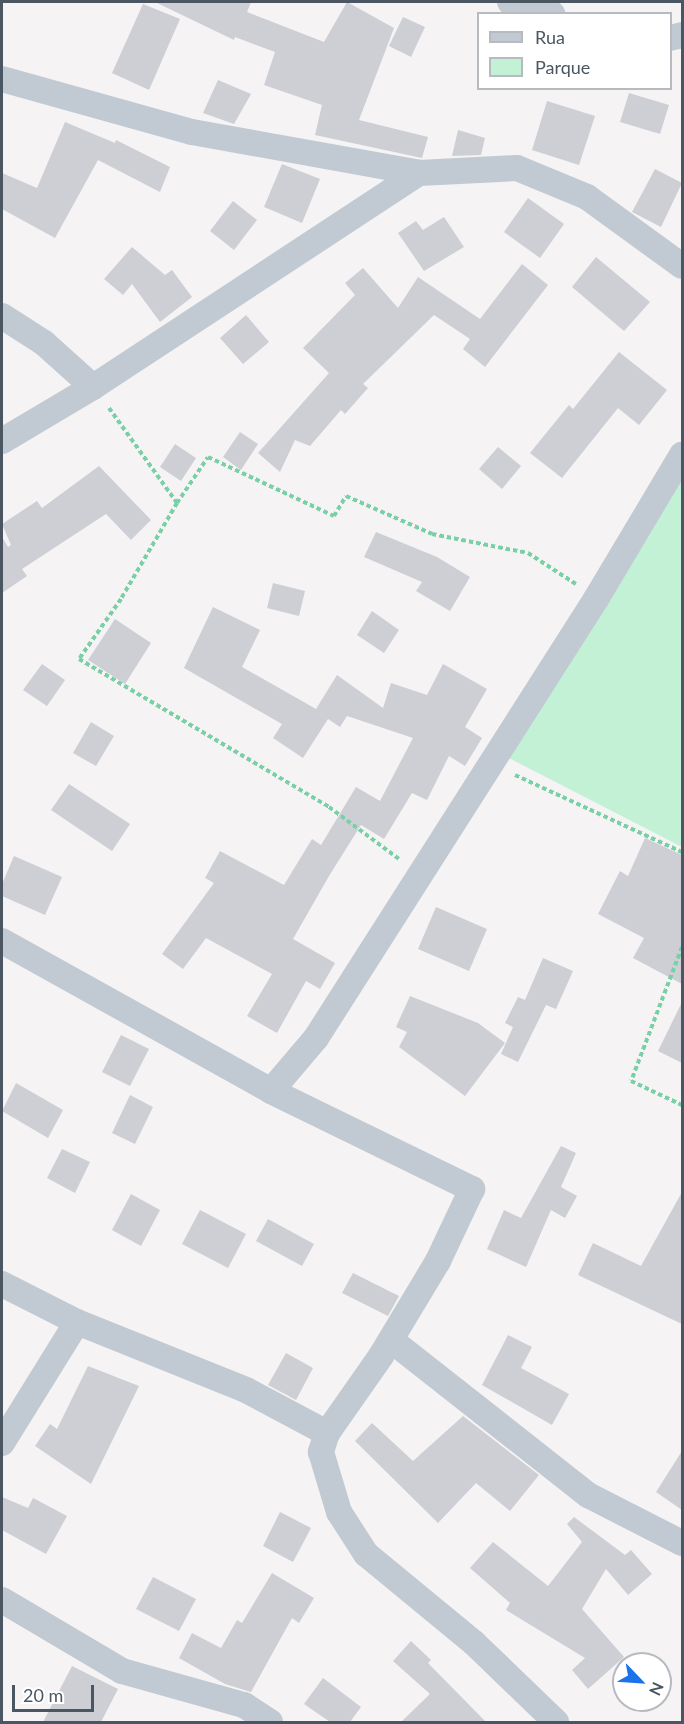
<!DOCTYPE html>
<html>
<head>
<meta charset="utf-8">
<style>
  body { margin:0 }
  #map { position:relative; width:684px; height:1724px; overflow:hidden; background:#f5f3f3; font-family:Lato,sans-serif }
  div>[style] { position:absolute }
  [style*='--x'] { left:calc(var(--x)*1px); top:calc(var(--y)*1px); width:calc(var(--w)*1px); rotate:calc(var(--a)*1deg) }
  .green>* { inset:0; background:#c3f1d5 }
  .building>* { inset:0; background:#cdcfd5 }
  .path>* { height:4px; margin-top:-2px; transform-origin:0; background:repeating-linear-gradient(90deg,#7ad0a6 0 4.5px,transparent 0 7.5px) }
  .minor>* { height:26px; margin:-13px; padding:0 13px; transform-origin:13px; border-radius:13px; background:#c1cad2 }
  span { translate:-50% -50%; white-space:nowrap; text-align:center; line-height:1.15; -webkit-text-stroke:4.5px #fff; paint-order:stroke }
  .frame { position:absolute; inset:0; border:3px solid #4a5661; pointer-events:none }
  .legend { position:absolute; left:477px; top:12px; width:195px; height:78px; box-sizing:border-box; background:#fff; border:2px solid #b7bbc0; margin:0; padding:8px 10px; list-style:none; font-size:18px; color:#4a5661 }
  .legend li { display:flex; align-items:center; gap:12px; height:30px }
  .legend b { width:30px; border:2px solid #b7bbc0 }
  .north { position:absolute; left:612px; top:1652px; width:60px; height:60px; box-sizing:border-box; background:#fff; border:2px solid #b7bbc0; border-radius:50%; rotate:115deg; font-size:16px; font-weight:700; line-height:24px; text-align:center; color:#4a5661 }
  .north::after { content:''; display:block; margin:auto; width:21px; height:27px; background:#1a73e8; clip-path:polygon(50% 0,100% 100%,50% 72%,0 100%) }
  .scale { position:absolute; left:12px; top:1685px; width:82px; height:27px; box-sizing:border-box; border:3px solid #4a5661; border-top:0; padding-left:8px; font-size:18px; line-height:21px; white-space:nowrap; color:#4a5661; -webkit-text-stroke:4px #fff; paint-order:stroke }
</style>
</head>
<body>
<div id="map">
  <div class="green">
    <i style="clip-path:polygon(682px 457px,682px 847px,503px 755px)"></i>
  </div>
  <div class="building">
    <i style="clip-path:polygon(155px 2px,251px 2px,247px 12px,324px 42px,347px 2px,394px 28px,359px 120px,428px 137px,422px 158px,315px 135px,322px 105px,264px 85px,275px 52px,235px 37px,234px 40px)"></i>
    <i style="clip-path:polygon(143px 4px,180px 19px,149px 90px,112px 73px)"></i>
    <i style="clip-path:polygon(403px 17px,425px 27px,411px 57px,389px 46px)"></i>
    <i style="clip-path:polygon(218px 80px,251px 94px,234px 124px,203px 113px)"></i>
    <i style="clip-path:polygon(629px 93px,669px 105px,660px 134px,620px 122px)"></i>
    <i style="clip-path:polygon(547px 101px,595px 116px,579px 165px,532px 150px)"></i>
    <i style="clip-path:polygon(65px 122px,115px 143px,116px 140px,170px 167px,160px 192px,98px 160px,55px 238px,2px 209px,2px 173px,37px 188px)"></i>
    <i style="clip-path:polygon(458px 130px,485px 138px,481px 155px,452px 156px)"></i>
    <i style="clip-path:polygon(282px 164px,320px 179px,302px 223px,264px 207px)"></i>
    <i style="clip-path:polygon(655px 169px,682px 183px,661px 227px,632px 212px)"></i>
    <i style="clip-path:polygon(528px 198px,564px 224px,540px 258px,504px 232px)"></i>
    <i style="clip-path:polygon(233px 201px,257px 220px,234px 250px,210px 231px)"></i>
    <i style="clip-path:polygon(444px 217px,464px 247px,424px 271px,398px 233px,416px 221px,423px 230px)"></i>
    <i style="clip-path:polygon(132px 247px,165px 275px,172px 270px,192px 297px,160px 322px,132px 284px,123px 295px,104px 279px)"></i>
    <i style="clip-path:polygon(596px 257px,650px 302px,624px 331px,572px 287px)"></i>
    <i style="clip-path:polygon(522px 264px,548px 285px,485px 367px,463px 349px,470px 339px,434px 315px,363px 384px,368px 388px,345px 414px,341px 410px,310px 446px,295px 440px,280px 472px,258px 453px,329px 373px,303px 348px,355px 295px,345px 283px,363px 268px,398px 308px,418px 277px,480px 319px)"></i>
    <i style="clip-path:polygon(246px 315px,269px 342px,243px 364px,220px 338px)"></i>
    <i style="clip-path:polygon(619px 352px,667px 390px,639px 425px,618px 408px,562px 478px,530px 453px,569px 405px,573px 409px)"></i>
    <i style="clip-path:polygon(240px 432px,258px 444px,241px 470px,223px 457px)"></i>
    <i style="clip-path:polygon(175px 444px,196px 458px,181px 481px,160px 467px)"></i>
    <i style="clip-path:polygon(498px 447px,521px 466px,502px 489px,479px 469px)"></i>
    <i style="clip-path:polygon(99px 466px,151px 520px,131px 540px,106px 514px,22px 569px,27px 576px,2px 593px,2px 537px,8px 547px,11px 545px,2px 524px,37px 501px,42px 508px)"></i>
    <i style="clip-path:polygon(376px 532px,437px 557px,470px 577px,450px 611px,416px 591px,422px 582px,364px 557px)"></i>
    <i style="clip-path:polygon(273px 583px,305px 591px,299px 616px,267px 608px)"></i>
    <i style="clip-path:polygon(213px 607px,260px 630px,242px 667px,316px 709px,337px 675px,383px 708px,391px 683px,427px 695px,443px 664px,487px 689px,465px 727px,482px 738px,465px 766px,449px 756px,427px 800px,412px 793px,384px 839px,361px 825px,329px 876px,293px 939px,335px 963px,320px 989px,306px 981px,277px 1033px,247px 1016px,272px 974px,206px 938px,183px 969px,162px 954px,214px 883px,205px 878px,220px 851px,284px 885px,312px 839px,321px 845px,356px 787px,380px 801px,413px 738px,347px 716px,340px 727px,328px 719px,303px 758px,273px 738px,282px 724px,184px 668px)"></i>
    <i style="clip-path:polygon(372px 611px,399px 630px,384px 653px,357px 635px)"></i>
    <i style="clip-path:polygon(115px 619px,151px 643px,125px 684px,88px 660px)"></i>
    <i style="clip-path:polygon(42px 664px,65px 680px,47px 706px,23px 690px)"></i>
    <i style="clip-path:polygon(91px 722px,114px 736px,96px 766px,73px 753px)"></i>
    <i style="clip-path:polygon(69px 784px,130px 824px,112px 851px,51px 810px)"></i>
    <i style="clip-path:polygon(645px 838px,682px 855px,682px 984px,633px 958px,644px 938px,598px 914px,620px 871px,628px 876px)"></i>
    <i style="clip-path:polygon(14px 856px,62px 877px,45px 915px,2px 896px,2px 884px)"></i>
    <i style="clip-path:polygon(436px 907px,487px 929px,469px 971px,418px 949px)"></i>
    <i style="clip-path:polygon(543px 958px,573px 971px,556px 1009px,546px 1005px,518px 1062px,501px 1054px,513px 1027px,505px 1023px,518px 997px,525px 1000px)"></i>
    <i style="clip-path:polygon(410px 996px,478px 1023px,505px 1043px,465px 1096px,399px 1047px,407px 1032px,396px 1027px)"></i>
    <i style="clip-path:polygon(682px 1002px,682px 1063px,658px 1051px)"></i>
    <i style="clip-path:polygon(121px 1035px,149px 1049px,130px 1086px,102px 1072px)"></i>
    <i style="clip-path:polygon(16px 1083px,63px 1110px,48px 1138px,2px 1111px)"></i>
    <i style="clip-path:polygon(130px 1095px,153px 1107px,135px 1144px,112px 1133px)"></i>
    <i style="clip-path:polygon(561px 1146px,576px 1153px,561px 1187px,577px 1196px,565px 1218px,551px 1210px,526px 1267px,487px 1249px,504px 1210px,521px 1218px)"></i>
    <i style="clip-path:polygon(62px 1149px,90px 1162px,75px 1193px,47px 1178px)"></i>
    <i style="clip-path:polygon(682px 1192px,682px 1324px,578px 1275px,593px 1243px,641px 1266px)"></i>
    <i style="clip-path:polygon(131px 1194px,160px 1210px,141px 1246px,112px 1230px)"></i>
    <i style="clip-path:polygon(200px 1210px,246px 1234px,228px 1268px,182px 1244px)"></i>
    <i style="clip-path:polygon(268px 1219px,314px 1244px,302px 1266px,256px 1241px)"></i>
    <i style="clip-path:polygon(353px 1273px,399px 1296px,388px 1316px,342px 1293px)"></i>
    <i style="clip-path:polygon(508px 1335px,532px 1347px,521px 1368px,569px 1394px,552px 1425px,482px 1385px)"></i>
    <i style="clip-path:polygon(286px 1353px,313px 1368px,296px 1400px,268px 1385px)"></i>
    <i style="clip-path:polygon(88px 1366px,139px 1386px,91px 1484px,35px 1446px,50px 1424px,57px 1429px)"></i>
    <i style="clip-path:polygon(463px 1416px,539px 1475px,510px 1511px,476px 1483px,438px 1523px,355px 1441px,372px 1423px,413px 1461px)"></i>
    <i style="clip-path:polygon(682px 1451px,682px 1510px,656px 1492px)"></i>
    <i style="clip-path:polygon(2px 1497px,28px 1508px,33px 1498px,67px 1516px,46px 1554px,2px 1530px)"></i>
    <i style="clip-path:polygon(280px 1512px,311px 1528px,293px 1562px,263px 1546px)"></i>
    <i style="clip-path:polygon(574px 1517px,625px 1555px,631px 1550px,652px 1574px,628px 1595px,606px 1569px,582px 1609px,624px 1657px,588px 1689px,572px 1670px,585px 1658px,506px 1610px,510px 1603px,470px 1568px,493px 1542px,548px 1586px,582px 1542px,567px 1524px)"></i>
    <i style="clip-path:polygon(272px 1573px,314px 1598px,299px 1623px,292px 1618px,251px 1692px,225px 1684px,179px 1658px,192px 1633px,221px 1648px,237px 1620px,242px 1623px)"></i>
    <i style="clip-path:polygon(153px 1577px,196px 1599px,179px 1631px,136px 1609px)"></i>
    <i style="clip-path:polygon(411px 1641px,431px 1660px,428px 1663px,486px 1722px,401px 1722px,430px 1694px,393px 1661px)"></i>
    <i style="clip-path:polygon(72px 1666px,118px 1689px,101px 1722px,43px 1722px)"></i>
    <i style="clip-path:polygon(323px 1678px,361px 1707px,350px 1722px,330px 1722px,304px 1704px)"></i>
  </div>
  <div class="path">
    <i style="--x:109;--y:408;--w:117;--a:54.4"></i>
    <i style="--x:177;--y:503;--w:111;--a:120.3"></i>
    <i style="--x:121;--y:599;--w:73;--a:125"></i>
    <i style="--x:79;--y:659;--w:291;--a:30.6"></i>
    <i style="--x:329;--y:807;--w:87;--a:36.6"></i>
    <i style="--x:177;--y:503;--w:55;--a:-56"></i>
    <i style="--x:208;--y:457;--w:139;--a:25.1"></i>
    <i style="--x:334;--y:516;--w:23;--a:-59"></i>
    <i style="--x:346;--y:496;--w:94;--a:23.8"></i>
    <i style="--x:432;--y:534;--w:98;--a:11.2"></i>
    <i style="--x:528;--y:553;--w:57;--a:32.9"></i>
    <i style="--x:515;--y:775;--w:184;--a:24.8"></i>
    <i style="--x:682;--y:947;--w:143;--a:110.8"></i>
    <i style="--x:631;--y:1081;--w:56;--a:25.2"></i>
  </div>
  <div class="minor">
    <i style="--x:510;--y:2;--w:44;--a:15.9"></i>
    <i style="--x:670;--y:38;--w:12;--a:-14"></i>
    <i style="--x:2;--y:79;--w:197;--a:15.6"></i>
    <i style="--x:192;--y:132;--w:231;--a:10.2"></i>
    <i style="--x:2;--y:316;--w:50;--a:32.7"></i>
    <i style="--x:44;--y:343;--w:66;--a:41.9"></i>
    <i style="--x:2;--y:441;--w:106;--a:-30.7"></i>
    <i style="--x:93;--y:387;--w:390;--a:-33.3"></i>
    <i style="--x:419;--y:173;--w:98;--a:-2.9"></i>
    <i style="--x:517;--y:168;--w:76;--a:22.5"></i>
    <i style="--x:587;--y:197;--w:117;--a:36"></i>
    <i style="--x:2;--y:941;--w:308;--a:29.1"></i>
    <i style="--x:271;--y:1091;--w:224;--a:26"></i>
    <i style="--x:472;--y:1189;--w:80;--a:115.3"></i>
    <i style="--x:438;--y:1261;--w:111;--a:121"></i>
    <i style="--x:381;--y:1356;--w:94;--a:125"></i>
    <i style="--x:271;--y:1091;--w:70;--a:-49.7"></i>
    <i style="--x:316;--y:1038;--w:521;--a:-57.47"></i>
    <i style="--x:596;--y:599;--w:168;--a:-59.2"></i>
    <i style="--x:2;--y:1284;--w:84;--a:26.9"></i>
    <i style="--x:77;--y:1322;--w:182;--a:21.9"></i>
    <i style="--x:246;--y:1390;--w:92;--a:28"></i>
    <i style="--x:327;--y:1433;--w:20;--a:108"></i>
    <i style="--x:321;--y:1452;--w:63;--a:73.3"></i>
    <i style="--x:339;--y:1512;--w:50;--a:57.3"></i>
    <i style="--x:366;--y:1554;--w:140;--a:39.5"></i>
    <i style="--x:474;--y:1643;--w:114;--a:43.9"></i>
    <i style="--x:391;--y:1340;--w:251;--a:38.2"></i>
    <i style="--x:588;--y:1495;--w:106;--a:27.1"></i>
    <i style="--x:2;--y:1443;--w:142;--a:-58.2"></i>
    <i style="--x:2;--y:1600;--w:139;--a:30.6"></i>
    <i style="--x:122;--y:1671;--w:127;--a:15.6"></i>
    <i style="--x:244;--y:1705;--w:31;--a:33"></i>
  </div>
  <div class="frame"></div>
  <ul class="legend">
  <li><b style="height:8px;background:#c1cad2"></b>Rua</li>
  <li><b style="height:16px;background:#c3f1d5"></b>Parque</li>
  </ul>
  <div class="north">N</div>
  <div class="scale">20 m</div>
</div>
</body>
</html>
